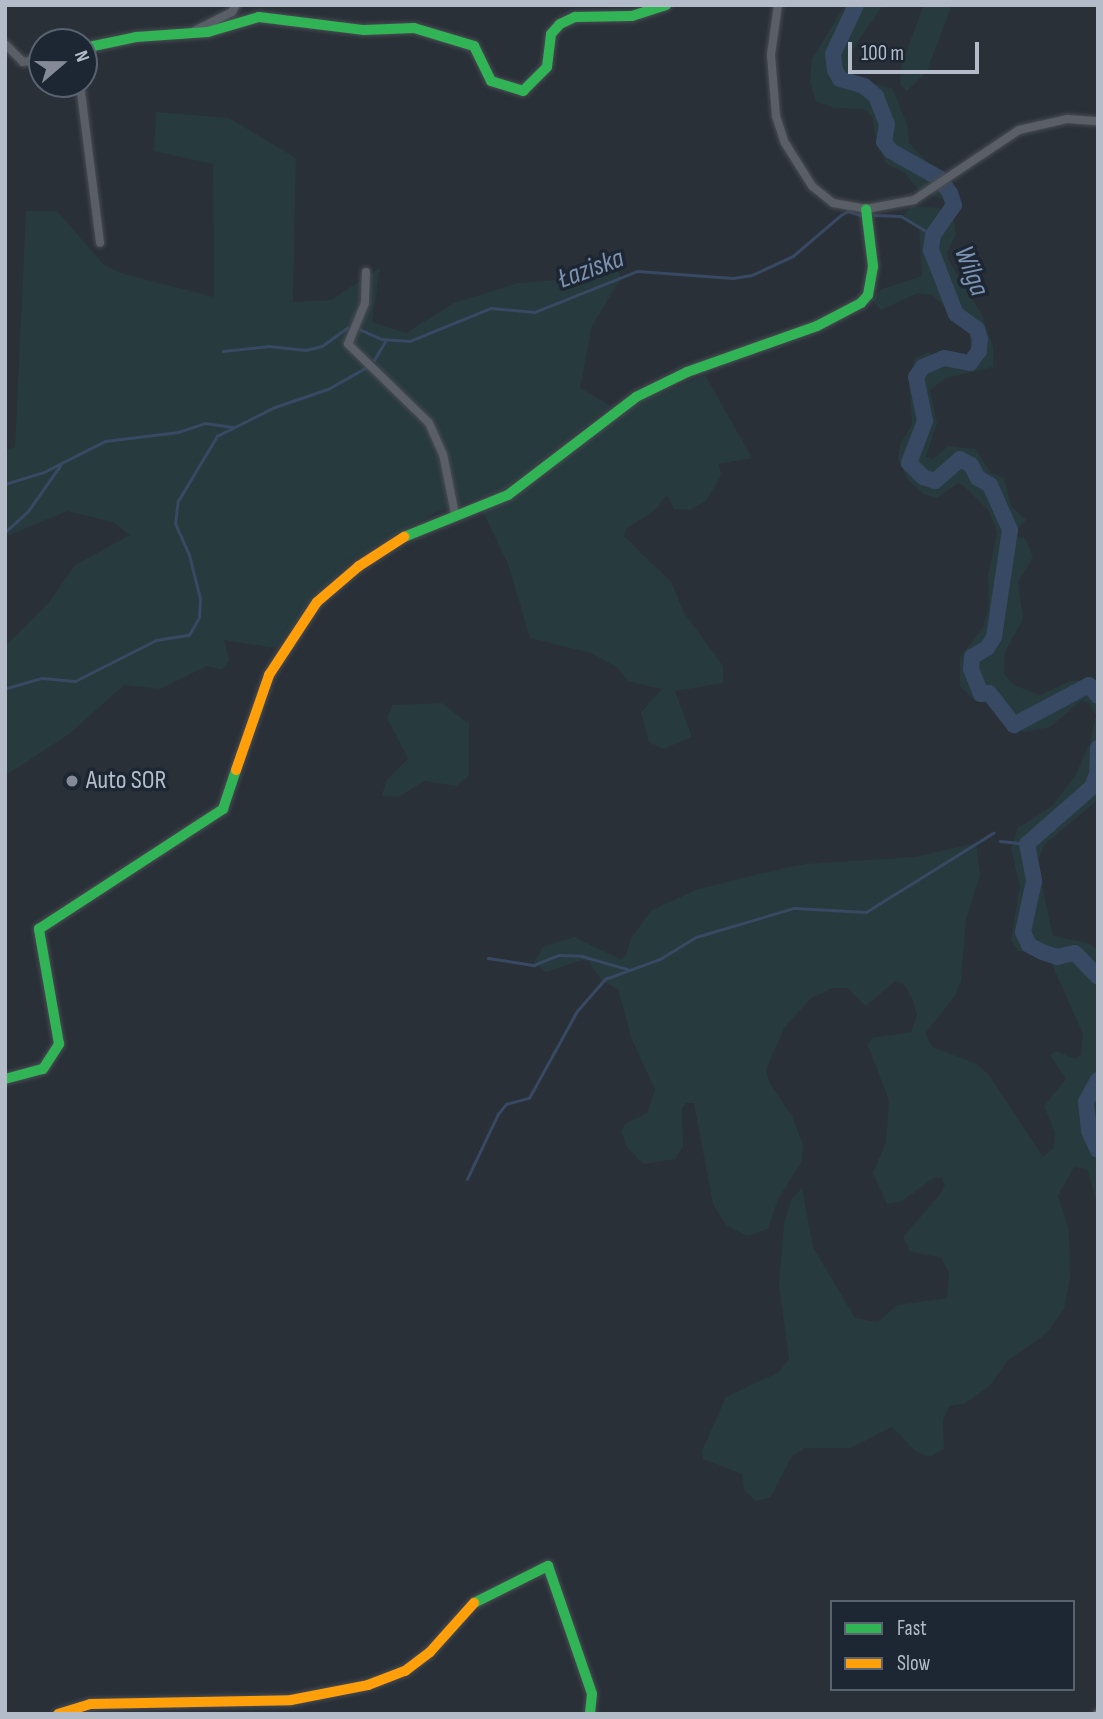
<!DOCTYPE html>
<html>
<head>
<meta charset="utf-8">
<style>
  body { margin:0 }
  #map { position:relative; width:1103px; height:1719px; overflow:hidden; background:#2a3038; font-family:"Sofia Sans Condensed",sans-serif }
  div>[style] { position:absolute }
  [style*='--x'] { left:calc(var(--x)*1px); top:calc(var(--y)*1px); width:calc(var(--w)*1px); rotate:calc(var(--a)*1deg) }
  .green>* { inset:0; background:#273a3e }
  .stream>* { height:2.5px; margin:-1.25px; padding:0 1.25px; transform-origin:1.25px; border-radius:1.25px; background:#384963 }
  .river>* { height:16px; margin:-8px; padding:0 8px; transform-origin:8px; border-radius:8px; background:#384963 }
  .roads { filter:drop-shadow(0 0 2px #484c53) drop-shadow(0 0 2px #484c53) }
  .street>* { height:8px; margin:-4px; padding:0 4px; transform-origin:4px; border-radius:4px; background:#5a5e66 }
  .fast>* { height:10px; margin:-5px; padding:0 5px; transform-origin:5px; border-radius:5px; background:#30b455 }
  .slow>* { height:10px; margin:-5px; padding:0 5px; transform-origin:5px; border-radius:5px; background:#ff9f0a }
  .dots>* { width:19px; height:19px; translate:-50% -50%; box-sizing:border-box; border:4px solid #1d2633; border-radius:50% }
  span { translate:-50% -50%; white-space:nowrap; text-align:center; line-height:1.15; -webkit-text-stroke:7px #1d2633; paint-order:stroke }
  .poi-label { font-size:26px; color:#b4bcc9 }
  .left { translate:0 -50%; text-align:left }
  .water-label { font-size:28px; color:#7c92b1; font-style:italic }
  .frame { position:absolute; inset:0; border:7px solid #b4bcc9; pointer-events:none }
  .legend { position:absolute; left:830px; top:1600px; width:245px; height:91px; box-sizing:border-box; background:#1d2633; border:2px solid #59626f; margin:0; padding:9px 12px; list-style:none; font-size:21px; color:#b4bcc9 }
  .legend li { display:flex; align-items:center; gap:14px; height:35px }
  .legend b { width:35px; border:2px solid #59626f }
  .north { position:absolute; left:28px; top:28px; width:70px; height:70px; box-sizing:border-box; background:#1d2633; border:2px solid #59626f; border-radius:50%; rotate:70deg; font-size:19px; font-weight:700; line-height:28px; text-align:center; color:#b4bcc9 }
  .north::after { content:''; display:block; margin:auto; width:24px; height:32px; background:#848b96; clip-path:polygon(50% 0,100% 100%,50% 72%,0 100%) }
  .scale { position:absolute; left:848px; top:42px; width:131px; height:32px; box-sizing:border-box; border:4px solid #b4bcc9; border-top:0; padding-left:9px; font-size:21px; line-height:24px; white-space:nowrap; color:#b4bcc9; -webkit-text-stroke:5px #1d2633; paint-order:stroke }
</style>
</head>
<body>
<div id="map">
  <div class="green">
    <i style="clip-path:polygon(845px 5px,883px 5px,850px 53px,849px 71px,864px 82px,892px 88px,907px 124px,909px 143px,941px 176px,950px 202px,918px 190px,905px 173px,887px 164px,877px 145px,872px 116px,864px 109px,834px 108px,816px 101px,810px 82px,812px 59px)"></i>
    <i style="clip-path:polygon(924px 5px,952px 5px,927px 71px,907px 91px,900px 84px,902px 63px)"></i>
    <i style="clip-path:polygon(156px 112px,229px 118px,296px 158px,293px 302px,331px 300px,380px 268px,372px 322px,406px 333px,454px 303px,518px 283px,559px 280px,613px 259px,621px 278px,592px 326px,580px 388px,611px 406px,502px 491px,436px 512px,354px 559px,313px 598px,276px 648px,224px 640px,229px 660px,222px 670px,207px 666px,160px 689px,124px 685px,69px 734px,5px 776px,5px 646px,47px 605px,75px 565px,130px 535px,113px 522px,67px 511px,5px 537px,5px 450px,15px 447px,26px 211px,57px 211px,104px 265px,124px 274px,214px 297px,213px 164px,154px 151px)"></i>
    <i style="clip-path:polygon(912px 206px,939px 208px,954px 221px,956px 234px,947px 252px,948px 259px,982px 315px,993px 347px,993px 367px,946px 378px,930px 390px,937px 423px,926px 457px,933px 459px,948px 446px,975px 449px,991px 473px,1004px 478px,1011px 506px,1026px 520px,1016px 530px,1018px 537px,1025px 538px,1033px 557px,1018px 582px,1023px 619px,1005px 652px,1004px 674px,1014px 685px,1040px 695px,1070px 681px,1098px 679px,1098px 800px,1045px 844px,1037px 863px,1053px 936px,1085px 942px,1098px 949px,1098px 1206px,1087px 1169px,1074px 1167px,1058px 1196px,1069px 1231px,1070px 1278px,1064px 1309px,1046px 1334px,1007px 1361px,990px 1386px,964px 1404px,949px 1406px,943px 1420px,944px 1449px,930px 1457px,915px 1451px,892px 1427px,851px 1448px,805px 1448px,792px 1456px,771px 1497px,756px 1501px,744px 1490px,742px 1474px,703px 1459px,702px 1451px,726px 1397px,779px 1372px,789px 1359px,779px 1284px,784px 1224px,791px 1200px,802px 1188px,813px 1247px,855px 1318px,878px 1322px,897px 1305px,947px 1298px,949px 1273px,941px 1258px,910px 1251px,903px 1237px,941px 1193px,945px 1185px,942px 1178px,934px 1178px,902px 1201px,887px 1204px,873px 1173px,886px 1142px,889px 1100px,868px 1046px,872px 1038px,911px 1032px,917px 1015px,912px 998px,903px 983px,895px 981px,866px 1006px,848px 988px,833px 988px,811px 998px,784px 1028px,766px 1070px,770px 1084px,792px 1116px,803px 1145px,802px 1161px,778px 1199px,768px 1229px,747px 1236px,726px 1225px,713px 1204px,694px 1103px,686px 1103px,682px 1109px,683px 1147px,675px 1159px,643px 1164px,627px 1147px,621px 1131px,625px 1124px,647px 1113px,655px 1090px,631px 1037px,618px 989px,603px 982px,589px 962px,582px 960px,546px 972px,534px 962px,543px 947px,574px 937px,620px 959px,626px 955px,631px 938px,652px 910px,696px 890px,758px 874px,805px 864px,915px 857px,976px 843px,980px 875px,966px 920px,961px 980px,955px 996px,925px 1033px,932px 1047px,977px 1064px,989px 1075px,1043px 1157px,1053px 1148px,1055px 1133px,1044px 1106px,1066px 1079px,1050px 1055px,1056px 1051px,1075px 1059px,1081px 1055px,1083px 1034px,1051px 962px,1039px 953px,1018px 951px,1011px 940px,1020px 886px,1011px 849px,1018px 828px,1053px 805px,1075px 776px,1090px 743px,1096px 715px,1089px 703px,1081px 701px,1050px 727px,1024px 732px,1010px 728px,1001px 700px,994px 697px,975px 701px,960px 686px,960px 657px,982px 629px,989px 608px,988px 576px,997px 532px,989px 511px,964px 486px,958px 483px,937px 498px,924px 494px,907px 479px,898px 459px,900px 444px,912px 425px,909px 378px,915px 358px,928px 352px,960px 363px,971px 357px,969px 328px,932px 295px,918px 293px,881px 310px,871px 299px,882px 289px,922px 276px,919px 229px,903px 215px)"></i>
    <i style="clip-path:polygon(705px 375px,752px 458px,719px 464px,721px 475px,707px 500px,690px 510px,674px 509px,667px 495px,655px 510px,626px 529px,624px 536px,671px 582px,684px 613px,723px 666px,723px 683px,675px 691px,692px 737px,663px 749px,649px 742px,641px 712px,662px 689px,628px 681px,618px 668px,591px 653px,530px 638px,508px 564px,483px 512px,511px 498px,631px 405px)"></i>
    <i style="clip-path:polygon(442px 703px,469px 724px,469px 775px,457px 786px,425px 781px,398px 797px,382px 796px,386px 781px,408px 759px,387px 718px,393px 705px)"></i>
  </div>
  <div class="stream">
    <i style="--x:874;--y:215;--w:27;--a:2"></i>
    <i style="--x:901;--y:216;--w:37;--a:31"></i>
    <i style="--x:359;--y:329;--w:24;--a:24"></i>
    <i style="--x:381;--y:339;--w:29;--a:4"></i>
    <i style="--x:410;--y:341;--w:87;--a:-22.2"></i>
    <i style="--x:491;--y:308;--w:44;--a:5.2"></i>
    <i style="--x:535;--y:312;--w:110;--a:-21.9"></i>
    <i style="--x:637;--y:271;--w:96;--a:4.2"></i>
    <i style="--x:733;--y:278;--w:19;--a:-9"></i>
    <i style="--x:752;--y:275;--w:45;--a:-24.9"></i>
    <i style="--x:793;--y:256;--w:63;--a:-40.5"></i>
    <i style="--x:841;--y:215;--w:8;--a:-30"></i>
    <i style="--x:848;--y:211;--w:16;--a:18"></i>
    <i style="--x:223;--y:351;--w:46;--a:-6.2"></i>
    <i style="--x:269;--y:346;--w:37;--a:6"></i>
    <i style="--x:306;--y:350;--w:16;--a:-14"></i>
    <i style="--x:322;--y:346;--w:31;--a:-36"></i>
    <i style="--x:374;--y:360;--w:23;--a:-59"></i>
    <i style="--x:5;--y:484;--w:39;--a:-17"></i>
    <i style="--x:42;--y:473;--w:71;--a:-26.9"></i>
    <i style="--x:105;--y:441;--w:74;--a:-7"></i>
    <i style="--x:178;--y:432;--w:28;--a:-18"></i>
    <i style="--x:205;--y:423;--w:28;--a:8"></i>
    <i style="--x:5;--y:532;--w:31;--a:-42"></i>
    <i style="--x:28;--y:511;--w:55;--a:-54.6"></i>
    <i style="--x:7;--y:688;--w:36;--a:-16"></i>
    <i style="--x:42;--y:678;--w:33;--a:5"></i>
    <i style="--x:75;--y:681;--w:91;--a:-26.8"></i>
    <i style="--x:156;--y:640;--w:33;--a:-9"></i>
    <i style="--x:189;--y:635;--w:20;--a:-60"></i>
    <i style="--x:199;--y:618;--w:19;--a:-87"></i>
    <i style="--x:200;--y:599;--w:45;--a:-104"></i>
    <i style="--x:189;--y:555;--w:34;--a:-114"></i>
    <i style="--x:175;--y:524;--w:23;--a:-83"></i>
    <i style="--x:178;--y:501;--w:76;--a:-59"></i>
    <i style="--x:217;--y:436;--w:65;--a:-26.6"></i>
    <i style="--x:275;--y:407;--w:56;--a:-18.8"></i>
    <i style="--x:328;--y:389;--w:45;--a:-29.4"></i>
    <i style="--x:1000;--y:841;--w:27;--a:6"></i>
    <i style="--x:488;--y:958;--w:47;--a:8.7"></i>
    <i style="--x:534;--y:965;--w:27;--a:-22"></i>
    <i style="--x:559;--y:955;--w:23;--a:2"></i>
    <i style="--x:582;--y:956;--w:47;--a:16.1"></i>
    <i style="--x:467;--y:1179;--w:72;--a:-64.5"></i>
    <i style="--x:498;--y:1114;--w:13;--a:-51"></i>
    <i style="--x:506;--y:1104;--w:24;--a:-15"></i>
    <i style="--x:529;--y:1098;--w:99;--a:-61.1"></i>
    <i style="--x:577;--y:1011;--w:43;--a:-48.8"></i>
    <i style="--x:605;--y:979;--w:59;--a:-20"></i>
    <i style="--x:660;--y:959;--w:42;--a:-31.4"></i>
    <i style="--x:696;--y:937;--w:102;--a:-16.5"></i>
    <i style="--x:794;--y:908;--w:72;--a:3.2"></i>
    <i style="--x:866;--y:912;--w:150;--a:-31.9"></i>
  </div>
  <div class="river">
    <i style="--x:856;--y:5;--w:54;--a:115.1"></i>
    <i style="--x:833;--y:54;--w:16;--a:83"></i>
    <i style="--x:835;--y:70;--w:10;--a:61"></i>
    <i style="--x:840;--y:79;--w:25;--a:16"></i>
    <i style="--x:864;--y:86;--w:16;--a:40"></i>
    <i style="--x:876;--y:96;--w:30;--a:69"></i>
    <i style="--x:887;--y:124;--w:18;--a:99"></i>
    <i style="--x:884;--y:142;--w:11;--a:52"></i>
    <i style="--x:891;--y:151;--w:55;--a:29.4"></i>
    <i style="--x:939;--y:178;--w:19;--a:54"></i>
    <i style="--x:950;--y:193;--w:13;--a:72"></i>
    <i style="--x:954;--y:205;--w:37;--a:125"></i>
    <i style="--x:933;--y:235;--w:15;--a:98"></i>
    <i style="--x:931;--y:250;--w:69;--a:68.7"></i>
    <i style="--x:956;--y:314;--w:26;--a:36"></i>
    <i style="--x:977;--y:329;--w:10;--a:73"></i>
    <i style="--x:980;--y:339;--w:12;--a:95"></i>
    <i style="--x:979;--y:351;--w:15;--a:127"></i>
    <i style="--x:970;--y:363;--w:26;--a:-169"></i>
    <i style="--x:944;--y:358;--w:23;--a:157"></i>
    <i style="--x:923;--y:367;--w:12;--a:125"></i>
    <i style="--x:916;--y:377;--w:45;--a:78.4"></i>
    <i style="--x:925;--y:421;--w:45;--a:110.9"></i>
    <i style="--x:909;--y:463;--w:20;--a:45"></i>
    <i style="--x:923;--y:477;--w:13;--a:18"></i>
    <i style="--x:935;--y:481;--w:33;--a:-41"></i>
    <i style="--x:960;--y:459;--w:13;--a:29"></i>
    <i style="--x:971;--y:465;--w:15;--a:62"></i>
    <i style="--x:978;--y:478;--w:14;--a:30"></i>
    <i style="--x:990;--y:485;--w:49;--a:66"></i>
    <i style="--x:1010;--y:530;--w:108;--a:98.5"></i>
    <i style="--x:994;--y:637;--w:13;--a:122"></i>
    <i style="--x:987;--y:648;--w:17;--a:149"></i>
    <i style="--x:972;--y:657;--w:12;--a:95"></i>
    <i style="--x:971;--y:669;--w:27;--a:68"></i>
    <i style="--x:981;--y:694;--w:8;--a:-7"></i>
    <i style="--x:989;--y:693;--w:41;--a:52"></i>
    <i style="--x:1014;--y:725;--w:85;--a:-28.1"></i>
    <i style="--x:1089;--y:685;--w:14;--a:51"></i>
    <i style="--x:1098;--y:748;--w:26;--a:92"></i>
    <i style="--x:1097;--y:774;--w:14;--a:111"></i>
    <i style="--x:1092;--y:787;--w:86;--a:138.8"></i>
    <i style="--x:1027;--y:844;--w:38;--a:79"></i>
    <i style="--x:1034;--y:881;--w:52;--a:102.2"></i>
    <i style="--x:1023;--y:932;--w:14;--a:65"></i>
    <i style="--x:1029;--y:945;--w:15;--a:28"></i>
    <i style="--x:1042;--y:952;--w:16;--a:18"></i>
    <i style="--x:1057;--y:957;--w:18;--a:-13"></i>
    <i style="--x:1075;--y:953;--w:33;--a:46"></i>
    <i style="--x:1098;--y:1080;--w:25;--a:119"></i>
    <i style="--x:1086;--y:1102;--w:29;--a:84"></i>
    <i style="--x:1089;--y:1131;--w:21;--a:65"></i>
  </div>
  <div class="roads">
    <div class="street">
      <i style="--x:778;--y:5;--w:50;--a:98"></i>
      <i style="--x:771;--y:55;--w:61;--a:85.3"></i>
      <i style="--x:776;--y:116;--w:28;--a:72"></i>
      <i style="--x:785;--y:143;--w:51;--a:57.9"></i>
      <i style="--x:812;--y:186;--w:27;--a:39"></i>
      <i style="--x:833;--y:203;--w:34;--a:10"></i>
      <i style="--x:866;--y:209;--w:49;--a:-10.6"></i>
      <i style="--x:914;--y:200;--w:126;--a:-33.7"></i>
      <i style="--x:1019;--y:130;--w:49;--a:-12.9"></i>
      <i style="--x:1067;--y:119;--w:31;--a:4"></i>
      <i style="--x:192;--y:32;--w:45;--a:-26.6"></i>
      <i style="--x:232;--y:12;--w:8;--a:-60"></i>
      <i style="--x:5;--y:44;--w:25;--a:45"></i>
      <i style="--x:23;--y:62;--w:19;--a:-9"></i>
      <i style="--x:80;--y:84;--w:160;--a:82.8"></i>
      <i style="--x:366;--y:272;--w:31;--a:92"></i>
      <i style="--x:365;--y:303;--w:44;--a:112.5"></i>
      <i style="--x:348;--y:344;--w:113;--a:44.3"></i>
      <i style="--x:429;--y:423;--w:34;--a:66"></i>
      <i style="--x:443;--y:454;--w:61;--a:78.7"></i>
      <i style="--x:1097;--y:1714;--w:1;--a:-45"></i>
    </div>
    <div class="fast">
      <i style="--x:84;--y:48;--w:53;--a:-11.9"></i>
      <i style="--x:136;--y:37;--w:72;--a:-4"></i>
      <i style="--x:208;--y:32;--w:53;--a:-16.4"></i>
      <i style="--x:259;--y:17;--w:106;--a:7.1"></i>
      <i style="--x:364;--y:30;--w:50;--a:-2.3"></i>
      <i style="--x:414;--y:28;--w:63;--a:16.7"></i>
      <i style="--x:474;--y:46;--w:39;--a:64"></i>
      <i style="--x:491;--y:81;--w:34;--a:17"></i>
      <i style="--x:523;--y:91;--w:34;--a:-45"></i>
      <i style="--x:547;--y:67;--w:33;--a:-83"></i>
      <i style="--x:551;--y:34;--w:13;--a:-48"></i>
      <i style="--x:560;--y:24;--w:17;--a:-25"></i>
      <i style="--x:575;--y:17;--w:57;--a:-1"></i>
      <i style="--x:632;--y:16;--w:36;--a:-18"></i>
      <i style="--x:404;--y:537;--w:112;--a:-22"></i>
      <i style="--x:508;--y:495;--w:161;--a:-37.4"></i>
      <i style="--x:636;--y:397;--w:57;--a:-26.1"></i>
      <i style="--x:687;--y:372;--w:138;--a:-19.5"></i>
      <i style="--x:817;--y:326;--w:50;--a:-27.6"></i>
      <i style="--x:861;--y:303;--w:11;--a:-49"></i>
      <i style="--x:868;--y:295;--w:29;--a:-80"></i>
      <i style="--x:873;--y:266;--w:57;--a:-97"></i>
      <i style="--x:5;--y:1079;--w:39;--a:-15"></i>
      <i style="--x:43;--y:1069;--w:30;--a:-57"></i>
      <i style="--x:59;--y:1044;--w:117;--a:-99.9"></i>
      <i style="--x:39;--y:929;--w:220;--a:-33.1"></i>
      <i style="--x:223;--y:809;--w:41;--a:-71.6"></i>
      <i style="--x:474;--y:1603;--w:83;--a:-26.6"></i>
      <i style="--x:548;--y:1566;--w:135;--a:71"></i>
      <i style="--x:592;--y:1694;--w:20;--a:96"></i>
    </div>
    <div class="slow">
      <i style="--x:236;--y:770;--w:101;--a:-70.8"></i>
      <i style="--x:269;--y:675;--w:87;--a:-56.7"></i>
      <i style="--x:317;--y:602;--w:55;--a:-40.6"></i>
      <i style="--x:359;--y:566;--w:54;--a:-32.8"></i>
      <i style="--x:58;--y:1714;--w:34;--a:-17"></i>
      <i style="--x:90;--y:1704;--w:201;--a:-1.1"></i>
      <i style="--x:291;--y:1700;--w:78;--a:-11"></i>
      <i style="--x:368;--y:1685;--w:40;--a:-21"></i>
      <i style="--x:405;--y:1671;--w:31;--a:-37"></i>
      <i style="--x:430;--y:1652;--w:66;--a:-48.1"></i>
    </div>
  </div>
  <div class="dots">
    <i style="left:72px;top:781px;background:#848b96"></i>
  </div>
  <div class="poi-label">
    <span class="left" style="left:86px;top:781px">Auto SOR</span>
  </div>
  <div class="water-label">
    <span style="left:591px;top:269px;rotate:-20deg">Łaziska</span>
    <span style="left:971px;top:271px;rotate:69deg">Wilga</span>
  </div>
  <div class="frame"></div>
  <ul class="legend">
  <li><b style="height:9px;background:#30b455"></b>Fast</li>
  <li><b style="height:9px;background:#ff9f0a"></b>Slow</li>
  </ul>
  <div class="north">N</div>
  <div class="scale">100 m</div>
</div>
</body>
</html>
